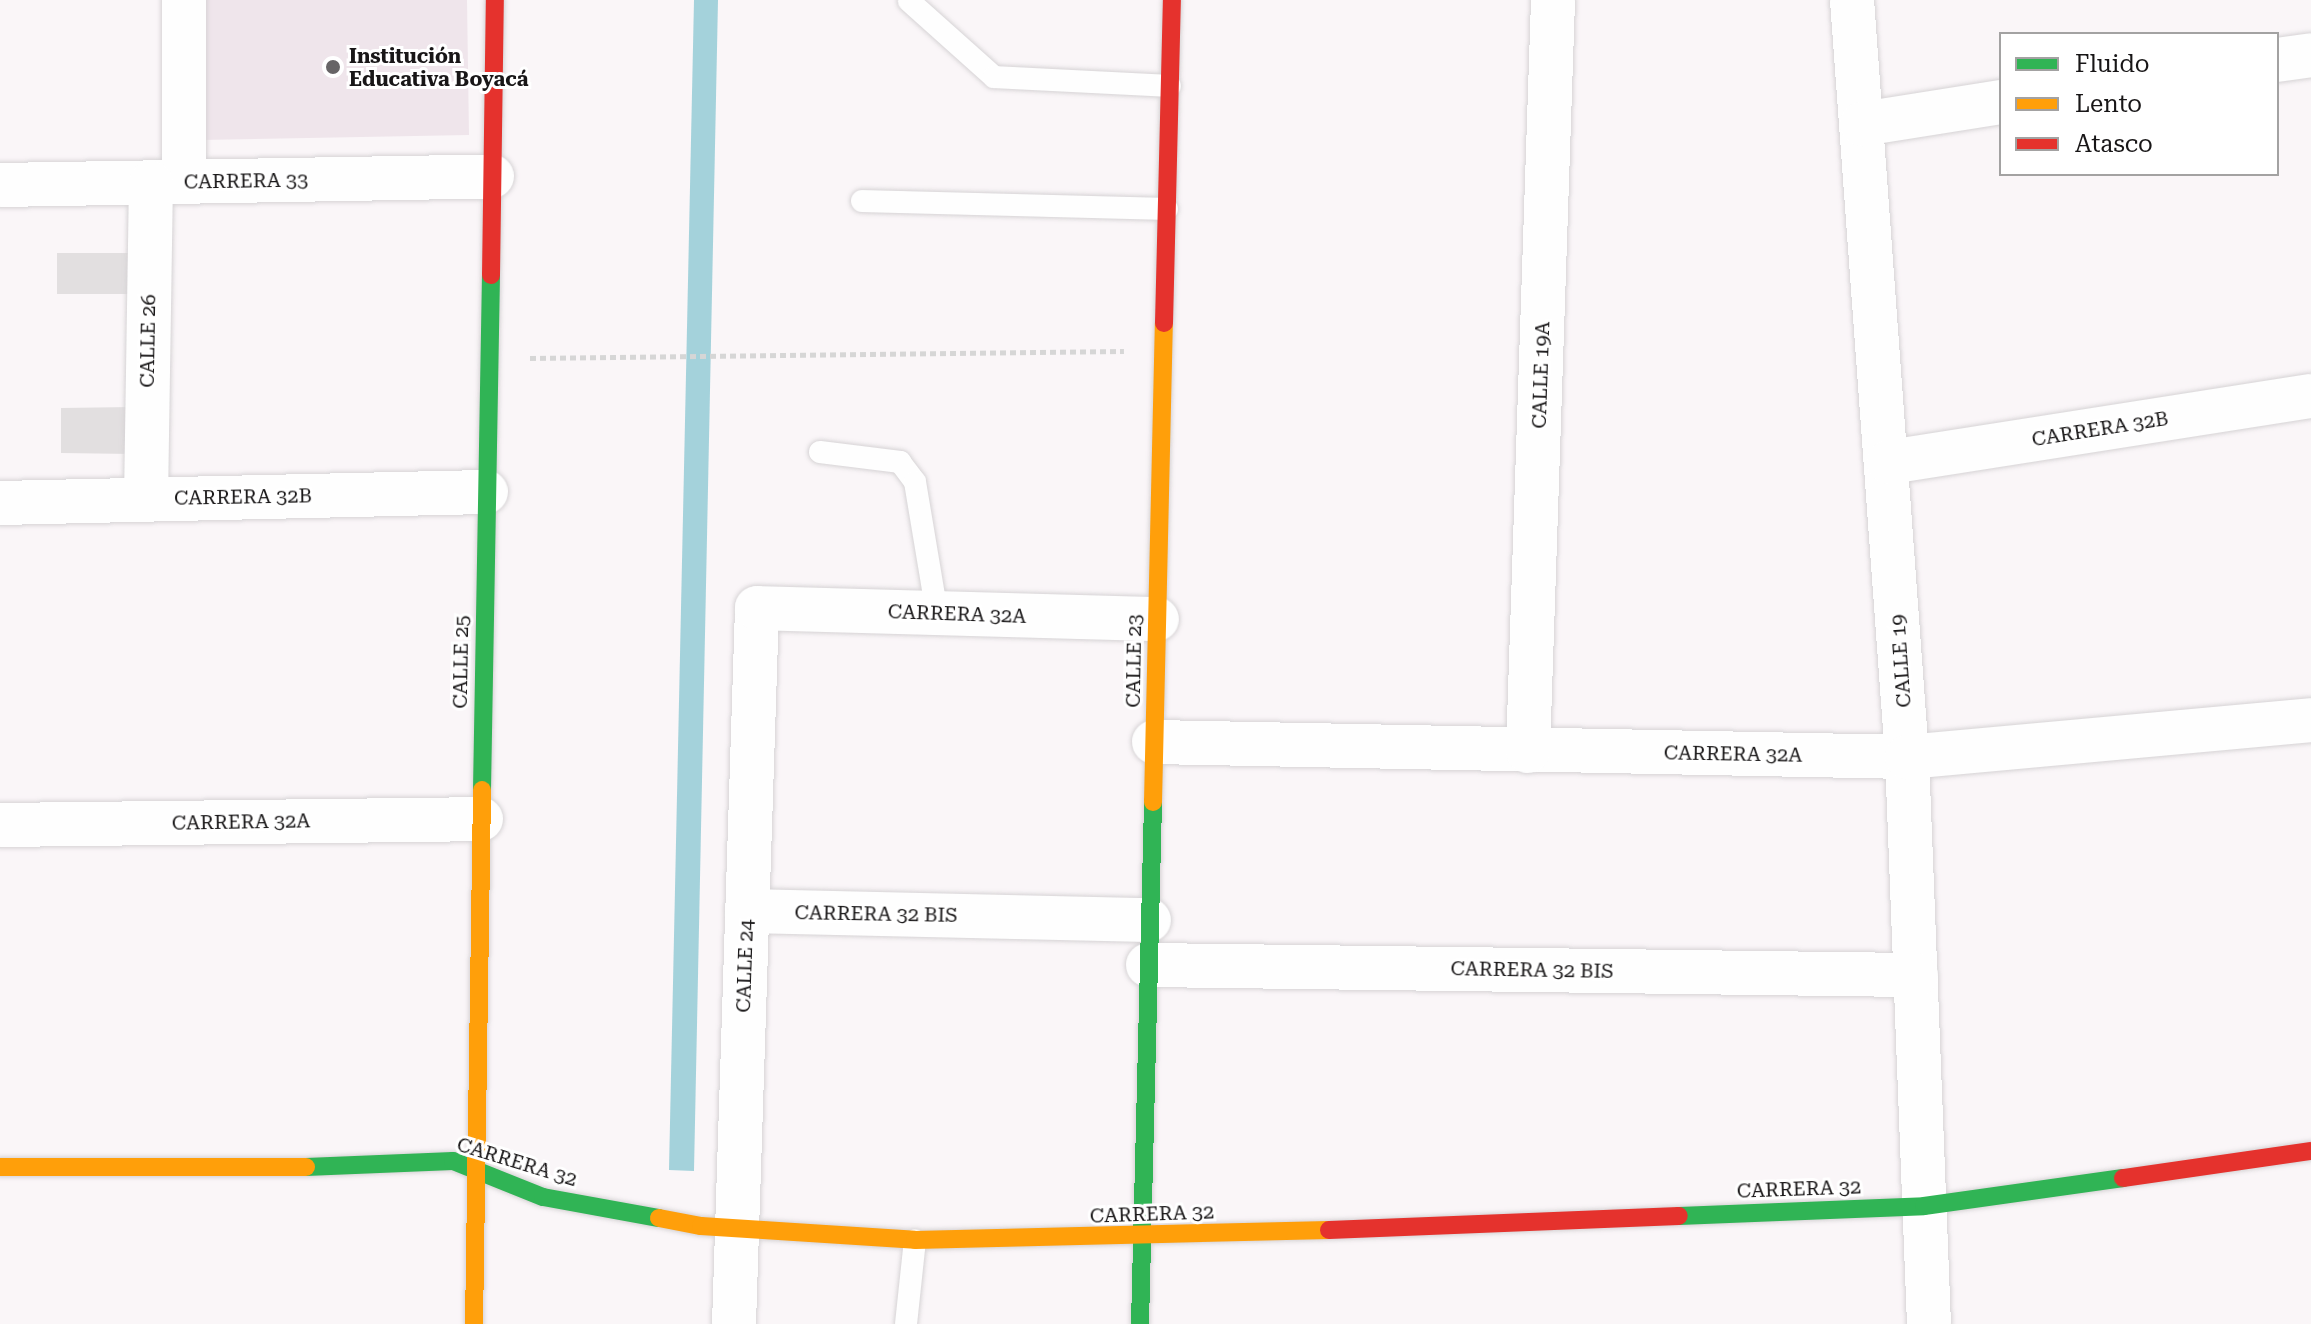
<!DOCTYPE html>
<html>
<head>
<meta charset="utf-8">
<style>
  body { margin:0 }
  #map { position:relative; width:2311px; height:1324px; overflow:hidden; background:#faf6f8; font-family:"Roboto Serif",serif }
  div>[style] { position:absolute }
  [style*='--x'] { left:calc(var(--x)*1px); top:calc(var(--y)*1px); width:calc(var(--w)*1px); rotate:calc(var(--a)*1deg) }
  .built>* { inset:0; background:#efe5eb }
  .water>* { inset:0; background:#a4d2db }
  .building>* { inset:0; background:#e2dfe0 }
  .path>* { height:5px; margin-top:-2.5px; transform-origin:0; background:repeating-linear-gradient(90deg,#d6d6d6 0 6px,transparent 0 10px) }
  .roads { filter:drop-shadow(0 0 2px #d6d3d5) drop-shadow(0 0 2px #d6d3d5) }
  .lane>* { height:22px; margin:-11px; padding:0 11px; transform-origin:11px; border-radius:11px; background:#fefefe }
  .street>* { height:44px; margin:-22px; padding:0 22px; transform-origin:22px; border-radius:22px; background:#fefefe }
  .fast>* { height:18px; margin:-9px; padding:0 9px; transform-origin:9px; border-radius:9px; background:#30b455 }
  .slow>* { height:18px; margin:-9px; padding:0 9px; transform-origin:9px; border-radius:9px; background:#ff9f0a }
  .jam>* { height:18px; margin:-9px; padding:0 9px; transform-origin:9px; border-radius:9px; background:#e5322d }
  .dots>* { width:22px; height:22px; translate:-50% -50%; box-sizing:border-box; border:4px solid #fff; border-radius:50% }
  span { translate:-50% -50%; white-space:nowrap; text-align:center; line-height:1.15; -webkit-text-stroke:6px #fff; paint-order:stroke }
  .poi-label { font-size:20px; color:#181617; font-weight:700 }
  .left { translate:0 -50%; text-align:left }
  .street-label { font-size:20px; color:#181617 }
  .legend { position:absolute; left:1999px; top:32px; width:280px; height:144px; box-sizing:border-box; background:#fff; border:2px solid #a3a2a2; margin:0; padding:10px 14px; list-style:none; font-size:24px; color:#181617 }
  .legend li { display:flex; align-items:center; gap:16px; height:40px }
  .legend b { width:40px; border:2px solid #a3a2a2 }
</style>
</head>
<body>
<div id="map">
  <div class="built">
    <i style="clip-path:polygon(198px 0,467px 0,469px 135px,200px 140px)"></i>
  </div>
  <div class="water">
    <i style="clip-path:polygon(694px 0,718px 0,694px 1171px,669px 1170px)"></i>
  </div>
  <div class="building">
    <i style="clip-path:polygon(57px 253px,135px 253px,135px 294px,57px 294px)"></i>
    <i style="clip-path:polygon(132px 407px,132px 454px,61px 453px,61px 408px)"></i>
  </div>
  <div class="path">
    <i style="--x:530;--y:358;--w:594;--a:-0.68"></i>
  </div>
  <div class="roads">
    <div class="lane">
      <i style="--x:909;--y:1;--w:114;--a:41.8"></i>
      <i style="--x:994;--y:77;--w:176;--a:2.9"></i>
      <i style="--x:862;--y:201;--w:305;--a:1.5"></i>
      <i style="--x:820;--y:452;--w:81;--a:7.1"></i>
      <i style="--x:900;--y:462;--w:25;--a:53"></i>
      <i style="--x:915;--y:482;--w:133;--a:80.5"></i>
      <i style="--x:906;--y:1324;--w:84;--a:-83.9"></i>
    </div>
    <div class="street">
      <i style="--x:1852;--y:0;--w:759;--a:85.84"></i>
      <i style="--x:1907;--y:757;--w:567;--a:87.78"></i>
      <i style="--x:2277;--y:60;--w:34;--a:-8"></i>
      <i style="--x:1862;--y:124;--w:141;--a:-9"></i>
      <i style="--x:184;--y:182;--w:182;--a:-90"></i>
      <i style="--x:0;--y:185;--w:492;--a:-1"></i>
      <i style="--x:1889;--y:462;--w:427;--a:-8.9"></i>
      <i style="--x:146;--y:499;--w:316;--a:-89.1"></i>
      <i style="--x:0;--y:503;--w:486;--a:-1.3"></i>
      <i style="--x:1154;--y:742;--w:753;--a:1.14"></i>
      <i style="--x:1907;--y:757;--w:406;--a:-5.2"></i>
      <i style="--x:1528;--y:751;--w:751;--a:-88.09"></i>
      <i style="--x:0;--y:825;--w:481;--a:-0.7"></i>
      <i style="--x:747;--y:911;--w:402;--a:1.3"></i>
      <i style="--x:1148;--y:965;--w:768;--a:0.75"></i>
      <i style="--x:734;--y:1324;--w:716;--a:-88.16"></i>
      <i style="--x:757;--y:608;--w:400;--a:1.6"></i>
    </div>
    <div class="fast">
      <i style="--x:482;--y:790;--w:515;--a:-89"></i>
      <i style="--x:306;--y:1167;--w:147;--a:-2.3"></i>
      <i style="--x:453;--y:1161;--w:97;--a:21.8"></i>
      <i style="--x:543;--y:1197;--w:118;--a:10.3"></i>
      <i style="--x:1679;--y:1216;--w:245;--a:-2.3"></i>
      <i style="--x:1924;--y:1206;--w:201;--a:-8"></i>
      <i style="--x:1140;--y:1324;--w:522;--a:-88.57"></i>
    </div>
    <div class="slow">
      <i style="--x:1153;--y:802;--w:479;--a:-88.7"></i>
      <i style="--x:0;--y:1167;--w:306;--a:0"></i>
      <i style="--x:659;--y:1218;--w:43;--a:10.8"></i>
      <i style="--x:701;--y:1226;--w:214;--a:3.7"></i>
      <i style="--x:915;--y:1240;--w:414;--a:-1.4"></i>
      <i style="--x:474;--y:1324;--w:534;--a:-89.14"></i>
    </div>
    <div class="jam">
      <i style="--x:491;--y:275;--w:275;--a:-89.2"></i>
      <i style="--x:1164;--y:323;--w:323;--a:-88.6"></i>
      <i style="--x:2123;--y:1178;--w:190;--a:-8.2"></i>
      <i style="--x:1329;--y:1230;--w:350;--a:-2.3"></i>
    </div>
  </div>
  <div class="dots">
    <i style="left:333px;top:67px;background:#676466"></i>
  </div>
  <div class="poi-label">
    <span class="left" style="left:349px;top:68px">Institución<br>Educativa Boyacá</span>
  </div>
  <div class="street-label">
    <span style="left:246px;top:181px;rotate:-1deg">CARRERA 33</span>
    <span style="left:148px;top:341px;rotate:-89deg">CALLE 26</span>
    <span style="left:1541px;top:375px;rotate:-88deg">CALLE 19A</span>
    <span style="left:2100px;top:429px;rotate:-9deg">CARRERA 32B</span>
    <span style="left:243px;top:497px;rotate:-1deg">CARRERA 32B</span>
    <span style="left:957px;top:614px;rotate:2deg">CARRERA 32A</span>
    <span style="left:1134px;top:661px;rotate:-89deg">CALLE 23</span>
    <span style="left:1901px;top:661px;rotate:-94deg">CALLE 19</span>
    <span style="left:461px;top:662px;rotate:-89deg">CALLE 25</span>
    <span style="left:1733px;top:754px;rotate:1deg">CARRERA 32A</span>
    <span style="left:241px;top:822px;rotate:-1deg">CARRERA 32A</span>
    <span style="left:876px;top:914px;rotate:1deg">CARRERA 32 BIS</span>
    <span style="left:745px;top:966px;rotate:-88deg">CALLE 24</span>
    <span style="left:1532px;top:970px;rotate:1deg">CARRERA 32 BIS</span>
    <span style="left:517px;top:1162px;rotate:17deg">CARRERA 32</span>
    <span style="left:1799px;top:1189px;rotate:-2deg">CARRERA 32</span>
    <span style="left:1152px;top:1214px;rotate:-2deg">CARRERA 32</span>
  </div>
  <ul class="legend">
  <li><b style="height:10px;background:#30b455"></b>Fluido</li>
  <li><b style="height:10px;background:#ff9f0a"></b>Lento</li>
  <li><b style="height:10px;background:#e5322d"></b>Atasco</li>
  </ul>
</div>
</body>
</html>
